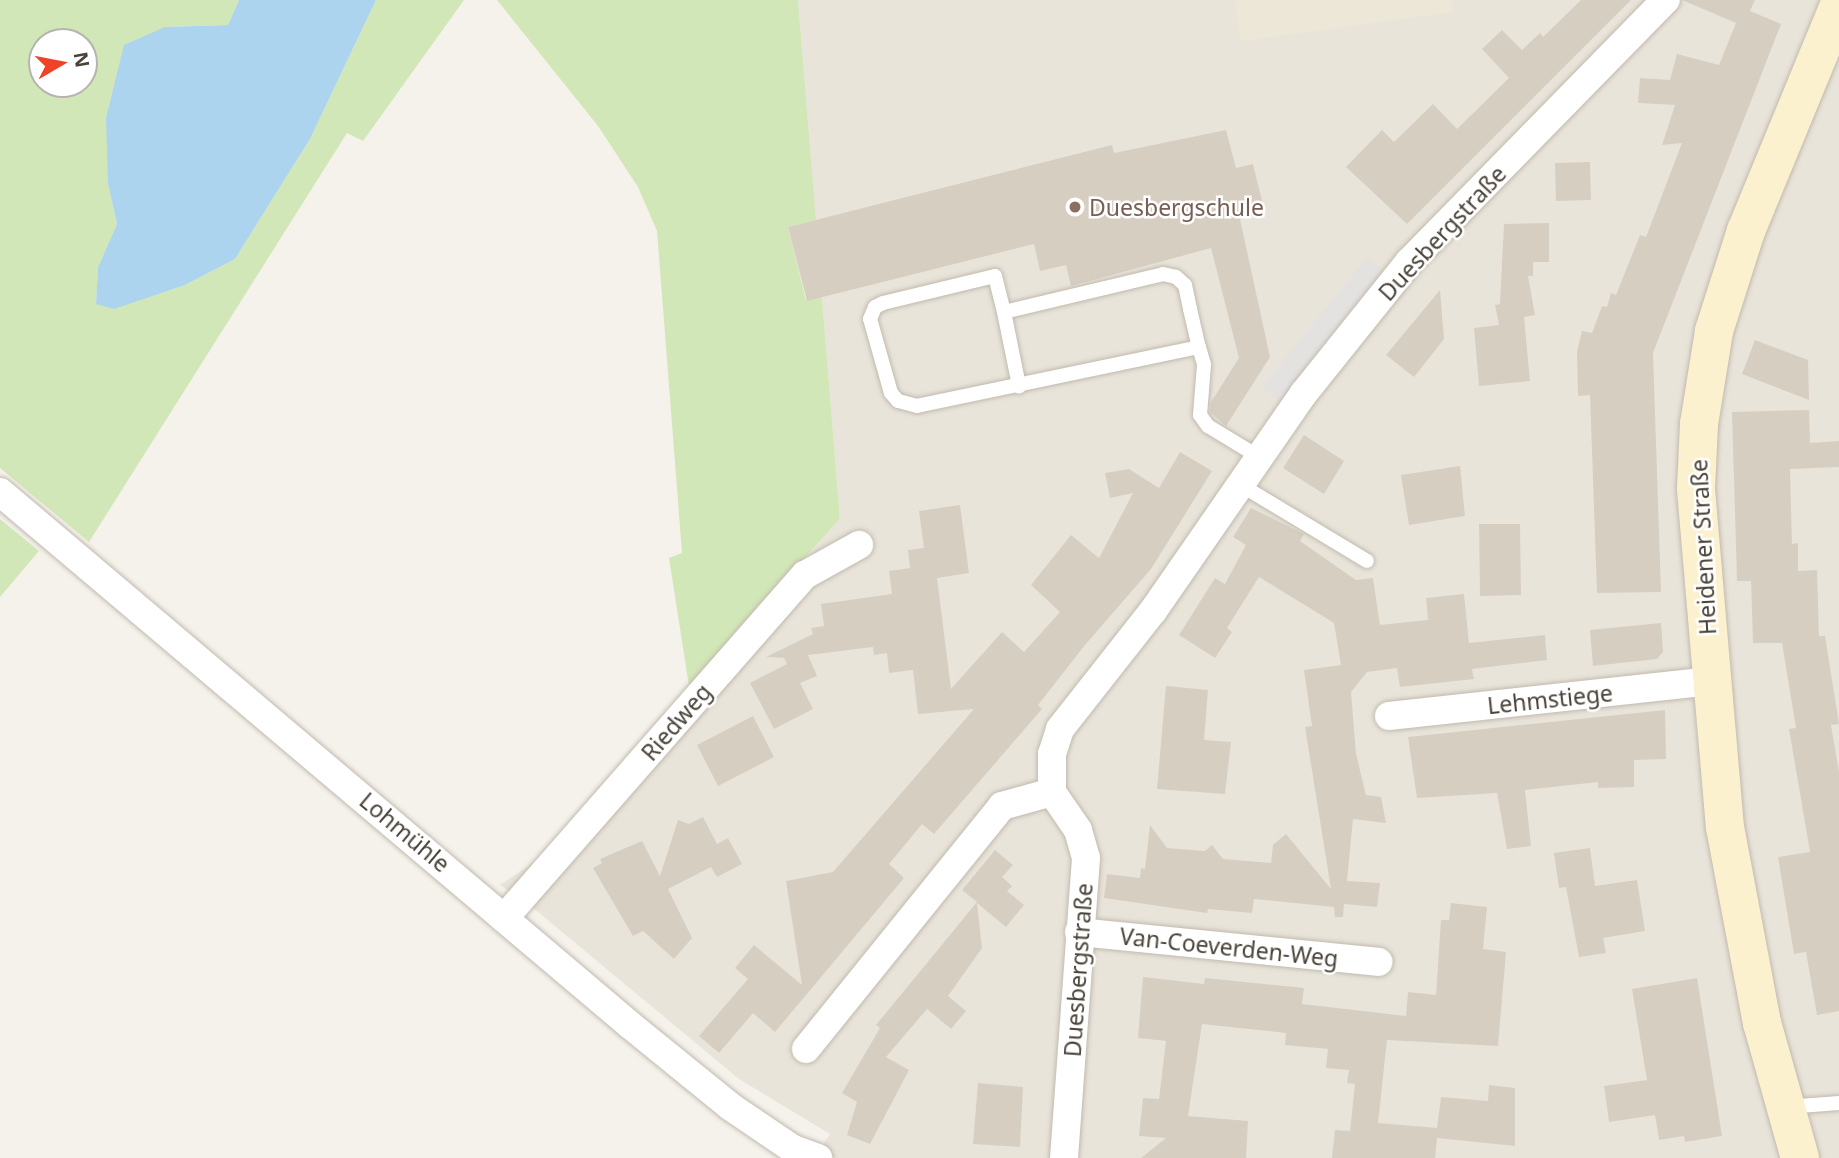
<!DOCTYPE html>
<html>
<head>
<meta charset="utf-8">
<style>
  body { margin:0 }
  #map { position:relative; width:1839px; height:1158px; overflow:hidden; background:#f5f2ec; font-family:"Noto Sans",sans-serif }
  div>[style] { position:absolute }
  [style*='--x'] { left:calc(var(--x)*1px); top:calc(var(--y)*1px); width:calc(var(--w)*1px); rotate:calc(var(--a)*1deg) }
  .residential>* { inset:0; background:#e9e4da }
  .education>* { inset:0; background:#ede7d7 }
  .green>* { inset:0; background:#d2e7b7 }
  .parking>* { inset:0; background:#e4e2e0 }
  .water>* { inset:0; background:#acd4ee }
  .building>* { inset:0; background:#d7cec2 }
  .roads { filter:drop-shadow(0 0 2px #c1baae) drop-shadow(0 0 2px #c1baae) }
  .service>* { height:14px; margin:-7px; padding:0 7px; transform-origin:7px; border-radius:7px; background:#fff }
  .minor>* { height:28px; margin:-14px; padding:0 14px; transform-origin:14px; border-radius:14px; background:#fff }
  .secondary>* { height:38px; margin:-19px; padding:0 19px; transform-origin:19px; border-radius:19px; background:#fcf1cf }
  .dots>* { width:19px; height:19px; translate:-50% -50%; box-sizing:border-box; border:4px solid #fff; border-radius:50% }
  span { translate:-50% -50%; white-space:nowrap; text-align:center; line-height:1.15; -webkit-text-stroke:5px #fff; paint-order:stroke }
  .education-label { font-size:23px; color:#785e54 }
  .left { translate:0 -50%; text-align:left }
  .street-label { font-size:23px; color:#4a4339 }
  .north { position:absolute; left:28px; top:28px; width:70px; height:70px; box-sizing:border-box; background:#fff; border:2px solid #b7b4b0; border-radius:50%; rotate:80deg; font-size:19px; font-weight:700; line-height:28px; text-align:center; color:#4a4339 }
  .north::after { content:''; display:block; margin:auto; width:24px; height:32px; background:#f14227; clip-path:polygon(50% 0,100% 100%,50% 72%,0 100%) }
</style>
</head>
<body>
<div id="map">
  <div class="residential">
    <i style="clip-path:polygon(798px 0,1839px 0,1839px 1158px,814px 1158px,830px 1134px,739px 1079px,532px 907px,500px 885px,537px 860px,840px 519px)"></i>
  </div>
  <div class="education">
    <i style="clip-path:polygon(1236px 0,1451px 0,1453px 12px,1241px 41px)"></i>
  </div>
  <div class="green">
    <i style="clip-path:polygon(evenodd,0 0,239px 0,228px 25px,165px 27px,108px 184px,117px 224px,98px 267px,96px 303px,114px 308px,185px 285px,235px 259px,310px 139px,376px 0,464px 0,363px 141px,347px 133px,89px 542px,0 468px,0 0,42px 42px,84px 42px,84px 84px,42px 84px,42px 42px)"></i>
    <i style="clip-path:polygon(497px 0,798px 0,816px 220px,788px 227px,806px 300px,822px 297px,840px 519px,689px 686px,669px 558px,682px 553px,657px 231px,638px 187px,598px 126px)"></i>
    <i style="clip-path:polygon(0 519px,39px 551px,0 597px)"></i>
  </div>
  <div class="parking">
    <i style="clip-path:polygon(1367px 257px,1384px 271px,1280px 402px,1262px 387px)"></i>
  </div>
  <div class="water">
    <i style="clip-path:polygon(239px 0,376px 0,310px 139px,235px 259px,185px 285px,114px 309px,96px 304px,98px 267px,117px 224px,108px 184px,106px 118px,124px 45px,165px 27px,228px 25px)"></i>
  </div>
  <div class="building">
    <i style="clip-path:polygon(1581px 0,1631px 0,1407px 224px,1346px 167px,1382px 130px,1394px 142px,1433px 104px,1457px 129px,1509px 78px,1482px 49px,1502px 30px,1522px 50px,1540px 33px,1543px 37px)"></i>
    <i style="clip-path:polygon(1682px 0,1755px 0,1750px 11px,1781px 24px,1653px 353px,1661px 592px,1597px 593px,1590px 395px,1578px 396px,1577px 352px,1582px 331px,1592px 333px,1602px 306px,1607px 307px,1611px 293px,1616px 295px,1640px 235px,1646px 237px,1682px 143px,1662px 145px,1675px 105px,1638px 103px,1640px 78px,1670px 80px,1677px 54px,1719px 65px,1736px 23px)"></i>
    <i style="clip-path:polygon(1226px 130px,1236px 168px,1253px 164px,1265px 213px,1240px 219px,1270px 357px,1226px 426px,1210px 412px,1211px 402px,1239px 358px,1211px 248px,1071px 286px,1066px 265px,1040px 271px,1034px 244px,807px 301px,788px 227px,1112px 145px,1114px 153px)"></i>
    <i style="clip-path:polygon(1590px 162px,1591px 200px,1556px 201px,1555px 163px)"></i>
    <i style="clip-path:polygon(1549px 223px,1549px 262px,1533px 262px,1533px 276px,1528px 276px,1535px 315px,1524px 317px,1530px 381px,1479px 386px,1474px 328px,1499px 325px,1495px 305px,1500px 304px,1504px 224px)"></i>
    <i style="clip-path:polygon(1440px 290px,1444px 339px,1414px 377px,1386px 355px)"></i>
    <i style="clip-path:polygon(1755px 340px,1808px 360px,1809px 400px,1742px 374px)"></i>
    <i style="clip-path:polygon(1809px 410px,1810px 443px,1839px 441px,1839px 467px,1790px 469px,1792px 544px,1798px 543px,1798px 571px,1817px 570px,1819px 636px,1825px 636px,1839px 724px,1831px 725px,1839px 772px,1839px 1011px,1817px 1015px,1806px 952px,1794px 954px,1778px 857px,1810px 852px,1789px 729px,1796px 728px,1782px 643px,1753px 643px,1751px 581px,1737px 581px,1732px 412px)"></i>
    <i style="clip-path:polygon(1304px 435px,1344px 461px,1324px 494px,1283px 468px)"></i>
    <i style="clip-path:polygon(1180px 452px,1212px 471px,1151px 569px,1085px 645px,1038px 705px,1042px 709px,934px 834px,922px 824px,889px 864px,904px 878px,775px 1032px,753px 1013px,719px 1053px,699px 1036px,748px 979px,735px 968px,754px 945px,802px 985px,786px 881px,833px 872px,974px 709px,918px 714px,913px 670px,889px 673px,887px 653px,874px 655px,873px 647px,808px 655px,817px 676px,800px 683px,813px 709px,774px 729px,750px 683px,787px 664px,784px 658px,766px 657px,813px 634px,811px 628px,824px 626px,821px 604px,892px 594px,889px 571px,910px 568px,908px 550px,924px 548px,919px 511px,960px 505px,969px 573px,937px 578px,951px 689px,1002px 632px,1024px 652px,1060px 612px,1031px 585px,1071px 535px,1099px 558px,1133px 493px,1110px 498px,1105px 473px,1129px 469px,1159px 488px)"></i>
    <i style="clip-path:polygon(1460px 466px,1465px 516px,1409px 525px,1401px 475px)"></i>
    <i style="clip-path:polygon(1251px 508px,1304px 534px,1300px 541px,1356px 580px,1373px 578px,1380px 625px,1428px 620px,1426px 598px,1464px 594px,1469px 643px,1545px 635px,1547px 660px,1472px 669px,1474px 679px,1400px 687px,1397px 668px,1367px 672px,1351px 692px,1356px 754px,1366px 795px,1381px 797px,1386px 823px,1353px 819px,1347px 881px,1380px 883px,1377px 907px,1344px 904px,1343px 917px,1335px 917px,1334px 907px,1254px 899px,1252px 913px,1208px 909px,1207px 913px,1104px 898px,1107px 874px,1140px 878px,1141px 868px,1145px 869px,1150px 825px,1167px 848px,1205px 851px,1212px 845px,1223px 859px,1271px 863px,1273px 845px,1286px 834px,1331px 889px,1305px 727px,1312px 726px,1304px 670px,1341px 665px,1334px 623px,1259px 577px,1227px 628px,1232px 632px,1215px 658px,1179px 635px,1215px 578px,1225px 584px,1246px 545px,1233px 537px)"></i>
    <i style="clip-path:polygon(1479px 524px,1520px 524px,1521px 595px,1480px 596px)"></i>
    <i style="clip-path:polygon(1661px 623px,1663px 652px,1657px 659px,1593px 666px,1590px 630px)"></i>
    <i style="clip-path:polygon(1166px 686px,1208px 690px,1204px 740px,1231px 742px,1225px 794px,1157px 789px)"></i>
    <i style="clip-path:polygon(1665px 710px,1666px 759px,1634px 760px,1634px 787px,1598px 788px,1598px 782px,1525px 790px,1531px 846px,1507px 849px,1497px 793px,1417px 798px,1408px 737px)"></i>
    <i style="clip-path:polygon(753px 716px,774px 757px,718px 786px,697px 745px)"></i>
    <i style="clip-path:polygon(703px 817px,717px 844px,728px 838px,742px 864px,717px 877px,711px 867px,668px 889px,692px 938px,674px 959px,643px 931px,633px 936px,593px 868px,602px 863px,600px 859px,642px 841px,660px 876px,678px 820px,689px 824px)"></i>
    <i style="clip-path:polygon(1590px 848px,1595px 886px,1637px 880px,1645px 931px,1603px 938px,1606px 953px,1579px 957px,1566px 887px,1559px 888px,1554px 853px)"></i>
    <i style="clip-path:polygon(995px 850px,1013px 865px,1002px 877px,1012px 886px,1007px 891px,1024px 905px,1006px 927px,977px 903px,982px 948px,948px 996px,966px 1011px,951px 1029px,927px 1009px,886px 1057px,909px 1070px,870px 1144px,847px 1135px,857px 1102px,842px 1093px,880px 1028px,876px 1025px,977px 902px,962px 890px)"></i>
    <i style="clip-path:polygon(1451px 903px,1487px 907px,1483px 949px,1506px 952px,1498px 1046px,1387px 1040px,1378px 1123px,1437px 1128px,1441px 1097px,1488px 1101px,1489px 1085px,1515px 1088px,1515px 1146px,1437px 1138px,1435px 1158px,1332px 1158px,1335px 1130px,1350px 1131px,1355px 1084px,1347px 1083px,1349px 1070px,1326px 1068px,1328px 1049px,1285px 1045px,1286px 1033px,1202px 1024px,1188px 1116px,1248px 1121px,1246px 1158px,1141px 1158px,1166px 1138px,1139px 1136px,1143px 1098px,1159px 1099px,1166px 1041px,1138px 1038px,1143px 977px,1204px 984px,1205px 978px,1304px 988px,1302px 1004px,1406px 1016px,1408px 992px,1436px 995px,1441px 920px,1449px 920px)"></i>
    <i style="clip-path:polygon(1697px 978px,1722px 1136px,1685px 1142px,1684px 1136px,1659px 1140px,1655px 1115px,1609px 1122px,1604px 1086px,1647px 1080px,1632px 989px)"></i>
    <i style="clip-path:polygon(978px 1083px,1023px 1087px,1020px 1147px,973px 1144px)"></i>
  </div>
  <div class="roads">
    <div class="service">
      <i style="--x:1004;--y:312;--w:76;--a:78.5"></i>
      <i style="--x:1199;--y:347;--w:288;--a:168.2"></i>
      <i style="--x:917;--y:406;--w:20;--a:-165"></i>
      <i style="--x:898;--y:401;--w:11;--a:-131"></i>
      <i style="--x:891;--y:393;--w:77;--a:-105.8"></i>
      <i style="--x:870;--y:319;--w:13;--a:-67"></i>
      <i style="--x:875;--y:307;--w:9;--a:-27"></i>
      <i style="--x:883;--y:303;--w:115;--a:-13.6"></i>
      <i style="--x:995;--y:276;--w:37;--a:76"></i>
      <i style="--x:1004;--y:312;--w:163;--a:-13.4"></i>
      <i style="--x:1163;--y:274;--w:13;--a:13"></i>
      <i style="--x:1176;--y:277;--w:12;--a:42"></i>
      <i style="--x:1185;--y:285;--w:25;--a:78"></i>
      <i style="--x:1190;--y:309;--w:39;--a:77"></i>
      <i style="--x:1199;--y:347;--w:19;--a:74"></i>
      <i style="--x:1204;--y:365;--w:50;--a:94.6"></i>
      <i style="--x:1200;--y:415;--w:14;--a:54"></i>
      <i style="--x:1208;--y:426;--w:60;--a:31.3"></i>
      <i style="--x:1241;--y:485;--w:147;--a:31.1"></i>
      <i style="--x:1786;--y:1107;--w:53;--a:-4.3"></i>
    </div>
    <div class="minor">
      <i style="--x:0;--y:492;--w:825;--a:40.23"></i>
      <i style="--x:630;--y:1025;--w:130;--a:39.1"></i>
      <i style="--x:731;--y:1107;--w:75;--a:34.1"></i>
      <i style="--x:793;--y:1149;--w:27;--a:20"></i>
      <i style="--x:1389;--y:716;--w:324;--a:-6.2"></i>
      <i style="--x:506;--y:916;--w:454;--a:-48.8"></i>
      <i style="--x:805;--y:575;--w:62;--a:-29.1"></i>
      <i style="--x:1079;--y:932;--w:301;--a:5.7"></i>
      <i style="--x:806;--y:1049;--w:312;--a:-51.1"></i>
      <i style="--x:1002;--y:806;--w:52;--a:-15.6"></i>
      <i style="--x:1064;--y:1158;--w:301;--a:-85.8"></i>
      <i style="--x:1086;--y:858;--w:29;--a:-106"></i>
      <i style="--x:1078;--y:830;--w:46;--a:-124.4"></i>
      <i style="--x:1052;--y:792;--w:38;--a:-90"></i>
      <i style="--x:1052;--y:754;--w:26;--a:-72"></i>
      <i style="--x:1060;--y:729;--w:150;--a:-51.8"></i>
      <i style="--x:1153;--y:611;--w:265;--a:-55.3"></i>
      <i style="--x:1304;--y:393;--w:168;--a:-51.3"></i>
      <i style="--x:1409;--y:262;--w:367;--a:-45.6"></i>
    </div>
    <div class="secondary">
      <i style="--x:1800;--y:1158;--w:140;--a:-105.7"></i>
      <i style="--x:1762;--y:1023;--w:198;--a:-100.7"></i>
      <i style="--x:1725;--y:828;--w:341;--a:-94.9"></i>
      <i style="--x:1696;--y:488;--w:64;--a:-87.3"></i>
      <i style="--x:1699;--y:424;--w:94;--a:-80.8"></i>
      <i style="--x:1714;--y:331;--w:105;--a:-72.3"></i>
      <i style="--x:1746;--y:231;--w:244;--a:-67.6"></i>
    </div>
  </div>
  <div class="dots">
    <i style="left:1075px;top:207px;background:#8d6e63"></i>
  </div>
  <div class="education-label">
    <span class="left" style="left:1089px;top:207px">Duesbergschule</span>
  </div>
  <div class="street-label">
    <span style="left:1442px;top:233px;rotate:-47deg">Duesbergstraße</span>
    <span style="left:1703px;top:547px;rotate:-93deg">Heidener Straße</span>
    <span style="left:1550px;top:699px;rotate:-6deg">Lehmstiege</span>
    <span style="left:676px;top:722px;rotate:-49deg">Riedweg</span>
    <span style="left:405px;top:832px;rotate:40deg">Lohmühle</span>
    <span style="left:1229px;top:947px;rotate:6deg">Van-Coeverden-Weg</span>
    <span style="left:1078px;top:970px;rotate:-86deg">Duesbergstraße</span>
  </div>
  <div class="north">N</div>
</div>
</body>
</html>
